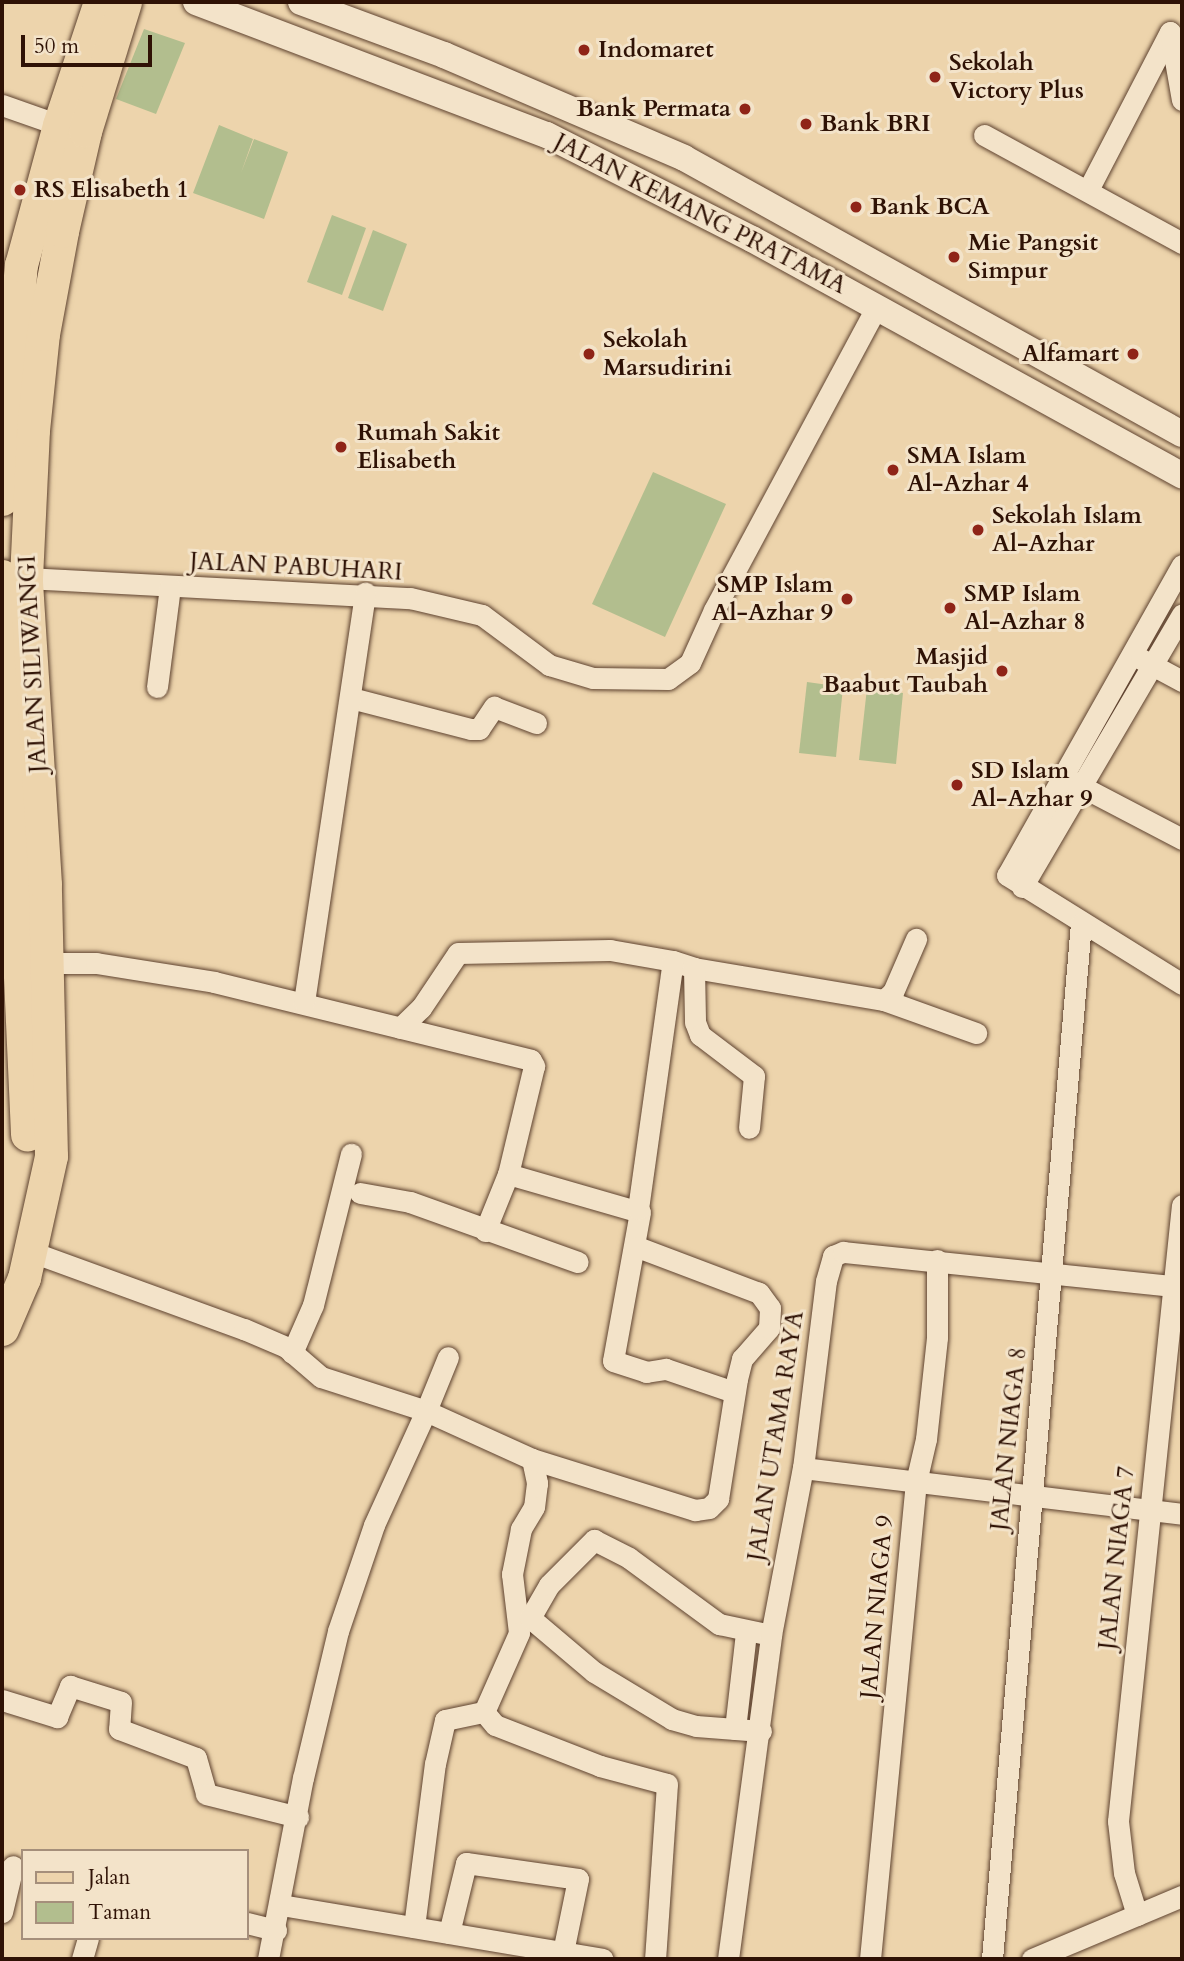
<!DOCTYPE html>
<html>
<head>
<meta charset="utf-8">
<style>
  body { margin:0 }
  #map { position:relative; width:1184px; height:1961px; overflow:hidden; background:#edd4ac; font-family:Cardo,serif }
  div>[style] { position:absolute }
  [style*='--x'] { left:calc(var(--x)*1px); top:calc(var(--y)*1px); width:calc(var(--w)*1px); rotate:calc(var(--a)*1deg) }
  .green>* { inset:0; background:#b2be8e }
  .roads { filter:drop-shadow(0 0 2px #5e422f) drop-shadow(0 0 2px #5e422f) }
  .minor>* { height:21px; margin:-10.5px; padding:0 10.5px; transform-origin:10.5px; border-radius:10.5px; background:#f3e3c9 }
  .tertiary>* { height:26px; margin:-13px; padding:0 13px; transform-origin:13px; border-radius:13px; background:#f3e3c9 }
  .primary>* { height:33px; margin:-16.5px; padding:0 16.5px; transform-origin:16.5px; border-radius:16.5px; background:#edd4ac }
  .dots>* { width:19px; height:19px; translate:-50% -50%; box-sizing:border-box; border:4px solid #f3e3c9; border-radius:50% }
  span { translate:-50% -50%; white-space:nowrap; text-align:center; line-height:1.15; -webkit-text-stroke:6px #f3e3c9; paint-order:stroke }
  .poi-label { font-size:24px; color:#2f1205; font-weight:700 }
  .left { translate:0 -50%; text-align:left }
  .right { translate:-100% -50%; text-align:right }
  .street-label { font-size:24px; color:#2f1205 }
  .frame { position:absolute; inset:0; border:4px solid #2f1205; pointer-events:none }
  .legend { position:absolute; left:21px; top:1849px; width:228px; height:91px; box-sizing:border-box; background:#f3e3c9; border:2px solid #a58f7b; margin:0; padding:9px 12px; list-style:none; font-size:21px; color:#2f1205 }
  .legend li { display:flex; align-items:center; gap:14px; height:35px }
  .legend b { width:35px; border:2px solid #a58f7b }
  .scale { position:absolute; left:21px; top:35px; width:131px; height:32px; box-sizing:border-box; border:4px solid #2f1205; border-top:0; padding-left:9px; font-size:21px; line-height:24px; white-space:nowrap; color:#2f1205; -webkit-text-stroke:5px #f3e3c9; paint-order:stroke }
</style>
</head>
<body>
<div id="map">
  <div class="green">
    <i style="clip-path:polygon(144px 29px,185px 43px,156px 114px,116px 99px)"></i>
    <i style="clip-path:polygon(219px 125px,253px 139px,241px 173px,254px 139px,288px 152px,264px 219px,193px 193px)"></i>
    <i style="clip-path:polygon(332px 215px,366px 228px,342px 295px,307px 282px)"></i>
    <i style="clip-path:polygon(373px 230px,407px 244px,383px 311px,348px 298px)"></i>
    <i style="clip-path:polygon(653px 472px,726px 504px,665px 637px,592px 604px)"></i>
    <i style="clip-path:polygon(807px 682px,843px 687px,836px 757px,799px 753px)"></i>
    <i style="clip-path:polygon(867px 688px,903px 693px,896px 764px,859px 760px)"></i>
  </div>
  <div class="roads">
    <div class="minor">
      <i style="--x:2;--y:105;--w:60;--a:19.3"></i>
      <i style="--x:984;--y:135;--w:226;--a:28.6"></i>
      <i style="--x:1088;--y:190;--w:178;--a:-62.6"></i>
      <i style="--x:1170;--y:32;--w:69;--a:80"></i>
      <i style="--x:1182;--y:565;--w:356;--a:119.4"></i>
      <i style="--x:1007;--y:875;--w:206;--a:31.9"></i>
      <i style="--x:26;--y:578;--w:385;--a:3"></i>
      <i style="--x:410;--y:598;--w:74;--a:13.3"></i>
      <i style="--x:482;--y:615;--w:84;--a:36.7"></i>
      <i style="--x:549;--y:665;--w:46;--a:16.5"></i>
      <i style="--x:593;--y:678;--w:75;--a:0.8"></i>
      <i style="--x:668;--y:679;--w:27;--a:-36"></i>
      <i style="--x:690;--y:663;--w:58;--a:-65.6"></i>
      <i style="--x:714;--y:610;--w:345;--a:-61.8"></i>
      <i style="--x:1141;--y:659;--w:47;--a:28.2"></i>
      <i style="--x:157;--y:687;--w:101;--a:-82.6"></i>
      <i style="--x:351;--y:698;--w:124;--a:14.5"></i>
      <i style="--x:471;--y:729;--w:8;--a:0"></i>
      <i style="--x:479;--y:729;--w:27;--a:-56"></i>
      <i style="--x:494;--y:707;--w:45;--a:20.9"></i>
      <i style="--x:1073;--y:782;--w:123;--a:27.6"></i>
      <i style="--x:1022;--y:887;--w:316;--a:-59.6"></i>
      <i style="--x:47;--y:963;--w:49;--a:0"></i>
      <i style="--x:96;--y:963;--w:120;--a:9.1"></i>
      <i style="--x:214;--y:982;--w:326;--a:13.8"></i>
      <i style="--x:531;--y:1060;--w:7;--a:63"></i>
      <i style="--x:534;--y:1066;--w:111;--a:103.5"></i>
      <i style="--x:508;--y:1174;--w:137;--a:16.1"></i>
      <i style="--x:640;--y:1212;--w:151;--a:100.3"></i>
      <i style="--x:613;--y:1361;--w:35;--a:18"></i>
      <i style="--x:646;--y:1372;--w:20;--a:-9"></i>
      <i style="--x:666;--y:1369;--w:72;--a:18.7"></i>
      <i style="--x:694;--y:968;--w:193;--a:9.6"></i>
      <i style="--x:884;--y:1000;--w:12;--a:-42"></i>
      <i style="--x:893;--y:992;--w:58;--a:-66.5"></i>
      <i style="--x:884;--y:1000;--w:98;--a:19.7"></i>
      <i style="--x:304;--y:1002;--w:414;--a:-81.5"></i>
      <i style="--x:400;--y:1028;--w:29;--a:-44"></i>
      <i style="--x:421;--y:1008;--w:66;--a:-56.1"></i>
      <i style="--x:458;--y:953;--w:152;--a:-1.1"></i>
      <i style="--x:610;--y:950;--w:64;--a:9.9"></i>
      <i style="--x:673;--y:961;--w:22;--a:18"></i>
      <i style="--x:694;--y:968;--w:54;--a:88.9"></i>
      <i style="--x:695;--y:1022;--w:14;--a:69"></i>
      <i style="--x:700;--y:1035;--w:68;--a:37.2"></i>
      <i style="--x:754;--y:1076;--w:52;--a:95.5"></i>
      <i style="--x:360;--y:1193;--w:51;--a:10.2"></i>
      <i style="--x:410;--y:1202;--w:178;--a:19.7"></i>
      <i style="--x:638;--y:1209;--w:250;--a:-82"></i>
      <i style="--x:485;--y:1231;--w:61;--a:-68"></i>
      <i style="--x:32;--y:1252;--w:226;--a:20"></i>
      <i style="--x:244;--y:1329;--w:46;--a:23.2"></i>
      <i style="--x:286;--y:1347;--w:46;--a:40.6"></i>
      <i style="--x:321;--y:1377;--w:110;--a:17.9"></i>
      <i style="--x:426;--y:1411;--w:58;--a:-67.8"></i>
      <i style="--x:292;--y:1353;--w:52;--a:-66.4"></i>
      <i style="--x:313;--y:1305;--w:156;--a:-75.9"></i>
      <i style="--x:532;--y:1459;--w:25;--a:78"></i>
      <i style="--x:537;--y:1483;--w:24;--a:97"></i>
      <i style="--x:534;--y:1507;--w:26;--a:121"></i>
      <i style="--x:521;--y:1529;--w:46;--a:101.3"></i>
      <i style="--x:512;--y:1574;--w:59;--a:83.2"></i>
      <i style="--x:519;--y:1633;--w:86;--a:113.9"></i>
      <i style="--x:484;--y:1712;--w:17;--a:50"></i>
      <i style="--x:495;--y:1725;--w:113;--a:21.3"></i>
      <i style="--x:600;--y:1766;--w:69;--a:15"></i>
      <i style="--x:667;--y:1784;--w:175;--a:93.9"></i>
      <i style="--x:803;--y:1468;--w:382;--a:6.9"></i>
      <i style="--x:2;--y:1700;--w:58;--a:17.2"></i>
      <i style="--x:57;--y:1717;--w:34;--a:-67"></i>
      <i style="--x:70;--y:1686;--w:53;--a:17.4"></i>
      <i style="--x:121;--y:1702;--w:27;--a:94"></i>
      <i style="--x:119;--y:1729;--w:82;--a:20.6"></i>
      <i style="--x:196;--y:1758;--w:37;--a:74"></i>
      <i style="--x:206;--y:1794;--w:95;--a:14"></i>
      <i style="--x:735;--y:1729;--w:97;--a:-83.5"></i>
      <i style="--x:761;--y:1731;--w:65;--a:-175.6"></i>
      <i style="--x:696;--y:1726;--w:25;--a:-164"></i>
      <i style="--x:672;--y:1719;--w:91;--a:-148.9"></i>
      <i style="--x:594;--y:1672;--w:84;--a:-139.8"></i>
      <i style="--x:530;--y:1618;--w:38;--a:-60"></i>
      <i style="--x:549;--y:1585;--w:64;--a:-45"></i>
      <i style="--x:594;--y:1540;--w:39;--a:27"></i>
      <i style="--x:629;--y:1558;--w:112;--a:36.3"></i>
      <i style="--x:719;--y:1624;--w:53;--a:11.9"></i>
      <i style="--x:281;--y:1905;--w:326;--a:9.5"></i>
      <i style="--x:2;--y:1912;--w:47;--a:-76.6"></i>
      <i style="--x:1137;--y:1915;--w:44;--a:-107.2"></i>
      <i style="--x:1124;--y:1873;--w:52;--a:-96.6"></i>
      <i style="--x:1118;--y:1821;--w:619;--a:-84.07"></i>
      <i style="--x:247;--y:1923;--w:30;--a:14"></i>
      <i style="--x:414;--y:1927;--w:164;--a:-82.7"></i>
      <i style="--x:435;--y:1764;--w:45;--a:-77.2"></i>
      <i style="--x:445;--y:1720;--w:40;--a:-12"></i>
      <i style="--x:449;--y:1933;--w:72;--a:-76.3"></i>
      <i style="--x:466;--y:1863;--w:113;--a:8.1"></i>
      <i style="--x:578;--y:1879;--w:75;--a:101.6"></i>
      <i style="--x:82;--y:1959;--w:22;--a:-74"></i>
      <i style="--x:268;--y:1959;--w:184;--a:-79.1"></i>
      <i style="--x:303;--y:1778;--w:151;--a:-76.6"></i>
      <i style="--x:338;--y:1631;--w:112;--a:-71.2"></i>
      <i style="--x:374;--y:1525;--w:125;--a:-65.5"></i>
      <i style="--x:426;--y:1411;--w:116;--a:24.4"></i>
      <i style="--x:532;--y:1459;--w:171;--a:17.4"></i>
      <i style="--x:695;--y:1510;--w:14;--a:-8"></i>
      <i style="--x:709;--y:1508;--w:13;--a:-45"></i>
      <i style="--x:718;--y:1499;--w:121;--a:-81"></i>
      <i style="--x:737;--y:1379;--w:21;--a:-76"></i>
      <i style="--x:742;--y:1359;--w:41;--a:-48.9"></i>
      <i style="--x:769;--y:1328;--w:20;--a:-87"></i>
      <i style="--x:770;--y:1308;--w:19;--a:-126"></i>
      <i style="--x:759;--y:1293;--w:130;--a:-159.3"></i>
      <i style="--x:728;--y:1959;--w:327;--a:-82.4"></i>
      <i style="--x:771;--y:1635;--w:170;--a:-79.2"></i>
      <i style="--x:803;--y:1468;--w:188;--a:-83"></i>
      <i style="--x:826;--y:1281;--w:26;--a:-74"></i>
      <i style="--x:833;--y:1256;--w:11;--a:-22"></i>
      <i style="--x:843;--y:1252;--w:341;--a:5.9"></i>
      <i style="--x:870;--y:1959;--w:479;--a:-84.5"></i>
      <i style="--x:916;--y:1482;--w:44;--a:-76.9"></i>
      <i style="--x:926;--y:1439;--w:103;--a:-83.8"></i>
      <i style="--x:937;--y:1337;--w:77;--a:-90"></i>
      <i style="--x:992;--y:1959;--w:1039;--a:-85.09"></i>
      <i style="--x:1032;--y:1959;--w:163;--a:-22.8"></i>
    </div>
    <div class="tertiary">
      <i style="--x:196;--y:2;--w:375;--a:20.8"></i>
      <i style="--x:547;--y:135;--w:230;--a:26.9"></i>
      <i style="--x:752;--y:239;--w:491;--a:28.8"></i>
      <i style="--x:301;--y:2;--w:153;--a:20.3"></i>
      <i style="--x:444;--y:55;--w:261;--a:23.2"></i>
      <i style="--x:684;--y:158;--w:569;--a:29"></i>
    </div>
    <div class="primary">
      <i style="--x:2;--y:499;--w:235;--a:-85.4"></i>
      <i style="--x:21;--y:265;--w:145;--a:-74.8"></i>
      <i style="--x:59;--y:125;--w:130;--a:-71.6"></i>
      <i style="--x:2;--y:576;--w:559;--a:87.43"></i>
      <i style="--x:2;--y:1329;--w:56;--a:-66.7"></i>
      <i style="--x:24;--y:1278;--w:125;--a:-77.5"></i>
      <i style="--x:51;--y:1156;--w:272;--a:-91.3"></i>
      <i style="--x:45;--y:884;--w:307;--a:-93.6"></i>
      <i style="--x:26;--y:578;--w:148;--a:-87.3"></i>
      <i style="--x:33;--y:430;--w:97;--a:-84.1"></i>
      <i style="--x:43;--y:334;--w:105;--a:-79.5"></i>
      <i style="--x:62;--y:231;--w:103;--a:-77"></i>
      <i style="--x:85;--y:131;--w:135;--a:-72.8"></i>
    </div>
  </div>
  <div class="dots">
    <i style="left:584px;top:50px;background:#8f2418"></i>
    <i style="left:935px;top:77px;background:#8f2418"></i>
    <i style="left:745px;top:109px;background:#8f2418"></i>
    <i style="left:806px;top:124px;background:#8f2418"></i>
    <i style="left:20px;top:190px;background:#8f2418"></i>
    <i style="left:856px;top:207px;background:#8f2418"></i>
    <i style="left:954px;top:257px;background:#8f2418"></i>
    <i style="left:589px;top:354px;background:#8f2418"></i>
    <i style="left:1133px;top:354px;background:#8f2418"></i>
    <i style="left:341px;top:447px;background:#8f2418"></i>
    <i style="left:893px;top:470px;background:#8f2418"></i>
    <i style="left:978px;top:530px;background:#8f2418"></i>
    <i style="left:847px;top:599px;background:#8f2418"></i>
    <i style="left:950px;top:608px;background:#8f2418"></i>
    <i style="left:1002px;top:671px;background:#8f2418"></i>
    <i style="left:957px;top:785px;background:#8f2418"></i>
  </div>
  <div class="poi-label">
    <span class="left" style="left:598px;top:50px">Indomaret</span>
    <span class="left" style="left:949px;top:77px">Sekolah<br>Victory Plus</span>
    <span class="right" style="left:731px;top:109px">Bank Permata</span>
    <span class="left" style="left:820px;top:124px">Bank BRI</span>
    <span class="left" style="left:34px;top:190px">RS Elisabeth 1</span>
    <span class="left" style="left:870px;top:207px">Bank BCA</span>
    <span class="left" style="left:968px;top:257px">Mie Pangsit<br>Simpur</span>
    <span class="left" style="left:603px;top:354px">Sekolah<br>Marsudirini</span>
    <span class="right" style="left:1119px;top:354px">Alfamart</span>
    <span class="left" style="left:357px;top:447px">Rumah Sakit<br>Elisabeth</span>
    <span class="left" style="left:907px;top:470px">SMA Islam<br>Al-Azhar 4</span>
    <span class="left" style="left:992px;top:530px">Sekolah Islam<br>Al-Azhar</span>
    <span class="right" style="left:833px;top:599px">SMP Islam<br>Al-Azhar 9</span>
    <span class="left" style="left:964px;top:608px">SMP Islam<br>Al-Azhar 8</span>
    <span class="right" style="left:988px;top:671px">Masjid<br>Baabut Taubah</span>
    <span class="left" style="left:971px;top:785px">SD Islam<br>Al-Azhar 9</span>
  </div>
  <div class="street-label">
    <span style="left:700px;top:214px;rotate:27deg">JALAN KEMANG PRATAMA</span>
    <span style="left:296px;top:567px;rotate:3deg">JALAN PABUHARI</span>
    <span style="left:33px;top:664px;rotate:-93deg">JALAN SILIWANGI</span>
    <span style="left:776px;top:1436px;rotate:-81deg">JALAN UTAMA RAYA</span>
    <span style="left:1009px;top:1439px;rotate:-84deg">JALAN NIAGA 8</span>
    <span style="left:1117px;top:1558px;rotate:-84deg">JALAN NIAGA 7</span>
    <span style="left:877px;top:1607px;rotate:-85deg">JALAN NIAGA 9</span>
  </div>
  <div class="frame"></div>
  <ul class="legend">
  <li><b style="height:9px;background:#edd4ac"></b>Jalan</li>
  <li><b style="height:19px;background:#b2be8e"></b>Taman</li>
  </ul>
  <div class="scale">50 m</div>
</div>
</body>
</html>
